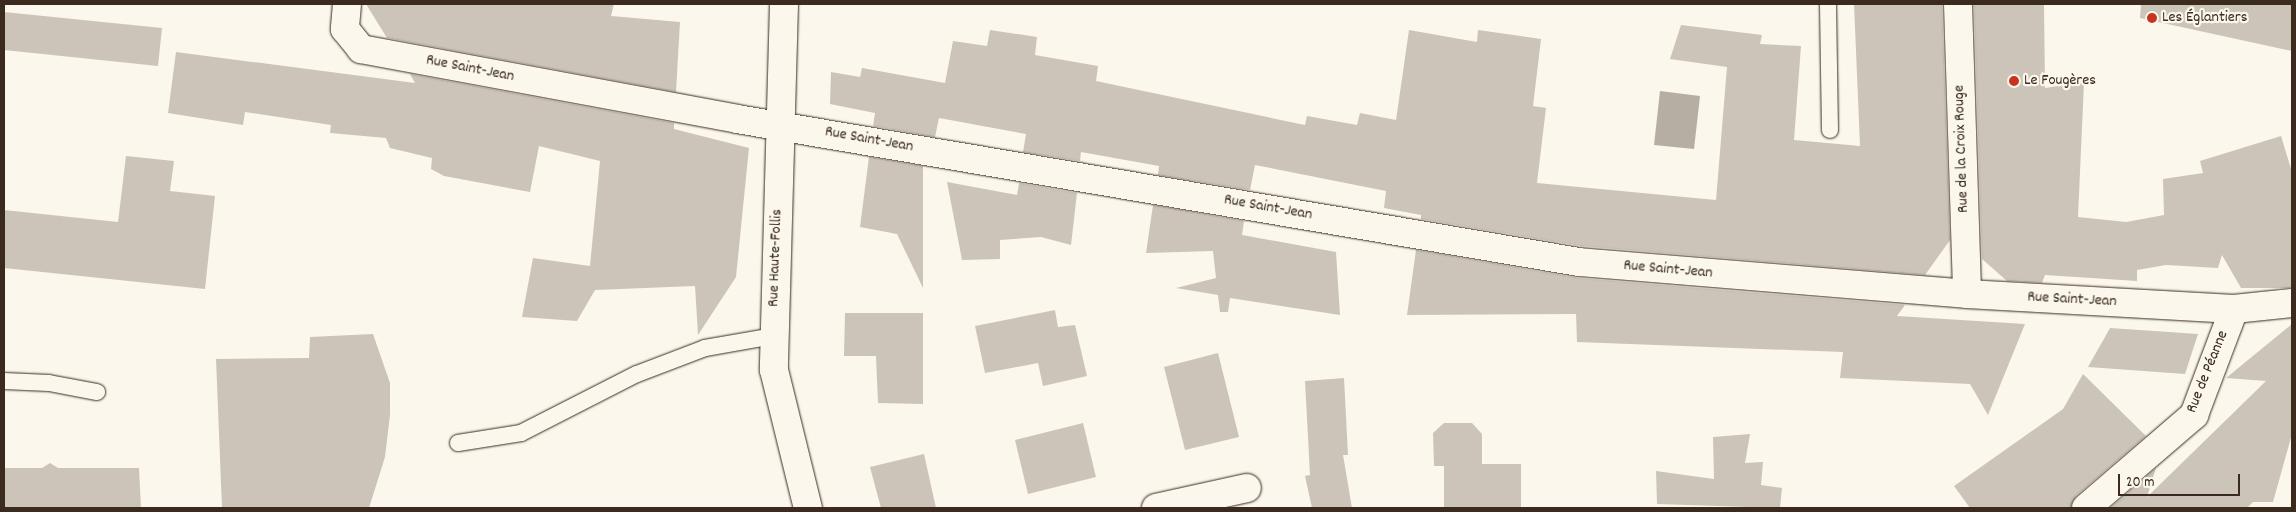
<!DOCTYPE html>
<html>
<head>
<meta charset="utf-8">
<style>
  body { margin:0 }
  #map { position:relative; width:2296px; height:512px; overflow:hidden; background:#fbf7ec; font-family:Dekko,sans-serif }
  div>[style] { position:absolute }
  [style*='--x'] { left:calc(var(--x)*1px); top:calc(var(--y)*1px); width:calc(var(--w)*1px); rotate:calc(var(--a)*1deg) }
  .water>* { inset:0; background:#b6aea2 }
  .building>* { inset:0; background:#ccc4b9 }
  .roads { filter:drop-shadow(0 0 1px #3b2a1e) drop-shadow(0 0 1px #3b2a1e) }
  .service>* { height:16px; margin:-8px; padding:0 8px; transform-origin:8px; border-radius:8px; background:#fbf7ec }
  .minor>* { height:28px; margin:-14px; padding:0 14px; transform-origin:14px; border-radius:14px; background:#fbf7ec }
  .tertiary>* { height:28px; margin:-14px; padding:0 14px; transform-origin:14px; border-radius:14px; background:#fbf7ec }
  .dots>* { width:14px; height:14px; translate:-50% -50%; box-sizing:border-box; border:2px solid #fbf7ec; border-radius:50% }
  span { translate:-50% -50%; white-space:nowrap; text-align:center; line-height:1.15; -webkit-text-stroke:4.5px #fbf7ec; paint-order:stroke }
  .poi-label { font-size:16px; color:#3b2a1e }
  .left { translate:0 -50%; text-align:left }
  .street-label { font-size:16px; color:#3b2a1e }
  .frame { position:absolute; inset:0; border:5px solid #3b2a1e; pointer-events:none }
  .scale { position:absolute; left:2118px; top:474px; width:122px; height:22px; box-sizing:border-box; border:2px solid #3b2a1e; border-top:0; padding-left:6px; font-size:15px; line-height:18px; white-space:nowrap; color:#3b2a1e; -webkit-text-stroke:4px #fbf7ec; paint-order:stroke }
</style>
</head>
<body>
<div id="map">
  <div class="water">
    <i style="clip-path:polygon(1660px 91px,1700px 96px,1694px 149px,1654px 145px)"></i>
  </div>
  <div class="building">
    <i style="clip-path:polygon(366px 4px,614px 4px,611px 16px,680px 22px,676px 92px,387px 38px)"></i>
    <i style="clip-path:polygon(1854px 4px,1942px 4px,1950px 240px,1925px 275px,1581px 246px,1421px 219px,1421px 215px,1384px 208px,1386px 191px,1255px 165px,1250px 190px,1158px 175px,1159px 166px,1081px 152px,1080px 161px,1023px 152px,1026px 134px,939px 118px,935px 137px,873px 126px,875px 113px,830px 104px,831px 72px,860px 77px,862px 68px,945px 83px,953px 41px,987px 46px,990px 30px,1037px 37px,1035px 55px,1098px 66px,1096px 81px,1305px 125px,1307px 116px,1357px 125px,1360px 113px,1396px 120px,1409px 30px,1477px 42px,1478px 30px,1541px 39px,1533px 106px,1546px 108px,1537px 183px,1716px 200px,1727px 67px,1670px 59px,1681px 25px,1762px 35px,1760px 44px,1801px 46px,1794px 140px,1860px 146px)"></i>
    <i style="clip-path:polygon(1974px 4px,2044px 4px,2045px 88px,2084px 82px,2078px 217px,2126px 222px,2164px 215px,2163px 179px,2203px 173px,2200px 161px,2281px 136px,2292px 172px,2292px 288px,2241px 288px,2222px 255px,2218px 268px,2166px 265px,2137px 270px,2137px 281px,2045px 275px,2042px 283px,2007px 281px,1982px 259px)"></i>
    <i style="clip-path:polygon(2141px 4px,2292px 4px,2292px 51px,2140px 18px)"></i>
    <i style="clip-path:polygon(4px 12px,162px 28px,158px 66px,4px 50px)"></i>
    <i style="clip-path:polygon(176px 52px,415px 83px,410px 74px,674px 123px,674px 129px,749px 148px,736px 277px,698px 335px,695px 286px,595px 290px,577px 321px,522px 317px,533px 258px,590px 266px,600px 161px,539px 146px,530px 192px,444px 176px,431px 169px,432px 158px,390px 148px,386px 138px,330px 133px,331px 125px,245px 112px,243px 125px,168px 113px)"></i>
    <i style="clip-path:polygon(126px 156px,174px 161px,170px 191px,215px 196px,205px 289px,4px 268px,4px 210px,118px 222px)"></i>
    <i style="clip-path:polygon(869px 157px,923px 166px,923px 288px,897px 234px,860px 227px)"></i>
    <i style="clip-path:polygon(947px 182px,1017px 195px,1019px 183px,1077px 193px,1071px 245px,1041px 237px,1000px 240px,1000px 259px,962px 260px)"></i>
    <i style="clip-path:polygon(1153px 205px,1244px 221px,1242px 235px,1336px 252px,1340px 315px,1230px 298px,1228px 312px,1220px 312px,1218px 295px,1176px 288px,1216px 278px,1213px 251px,1146px 253px)"></i>
    <i style="clip-path:polygon(1416px 250px,1578px 278px,1905px 305px,1897px 316px,2025px 324px,1988px 415px,1970px 384px,1840px 378px,1843px 352px,1577px 342px,1576px 314px,1407px 315px)"></i>
    <i style="clip-path:polygon(1055px 310px,1058px 327px,1075px 325px,1087px 376px,1043px 386px,1038px 363px,985px 373px,975px 326px)"></i>
    <i style="clip-path:polygon(845px 313px,923px 313px,923px 404px,878px 403px,876px 356px,844px 356px)"></i>
    <i style="clip-path:polygon(2292px 324px,2292px 434px,2273px 502px,2253px 502px,2247px 508px,2110px 508px,2156px 468px,2147px 497px,2266px 381px,2226px 378px)"></i>
    <i style="clip-path:polygon(2110px 328px,2198px 334px,2185px 374px,2088px 367px)"></i>
    <i style="clip-path:polygon(373px 334px,390px 383px,390px 415px,385px 457px,369px 508px,222px 508px,216px 359px,309px 358px,310px 337px)"></i>
    <i style="clip-path:polygon(1218px 353px,1239px 437px,1185px 450px,1164px 367px)"></i>
    <i style="clip-path:polygon(2083px 374px,2146px 436px,2076px 496px,2071px 508px,1970px 508px,1954px 486px,2063px 409px)"></i>
    <i style="clip-path:polygon(1344px 378px,1348px 455px,1343px 455px,1352px 508px,1312px 508px,1305px 476px,1310px 475px,1305px 381px)"></i>
    <i style="clip-path:polygon(1083px 423px,1096px 477px,1028px 494px,1015px 440px)"></i>
    <i style="clip-path:polygon(1444px 423px,1472px 423px,1482px 434px,1482px 464px,1521px 464px,1521px 508px,1444px 508px,1444px 466px,1434px 466px,1433px 433px)"></i>
    <i style="clip-path:polygon(1750px 434px,1745px 463px,1763px 462px,1761px 485px,1782px 488px,1780px 508px,1657px 504px,1656px 471px,1714px 479px,1713px 437px)"></i>
    <i style="clip-path:polygon(924px 454px,936px 508px,881px 508px,870px 467px)"></i>
    <i style="clip-path:polygon(50px 463px,58px 468px,139px 468px,141px 508px,4px 508px,4px 468px,42px 468px)"></i>
  </div>
  <div class="roads">
    <div class="service">
      <i style="--x:1828;--y:4;--w:126;--a:89.1"></i>
      <i style="--x:4;--y:381;--w:45;--a:2.5"></i>
      <i style="--x:49;--y:383;--w:49;--a:10.6"></i>
      <i style="--x:458;--y:443;--w:64;--a:-9"></i>
      <i style="--x:521;--y:433;--w:130;--a:-27"></i>
      <i style="--x:637;--y:374;--w:73;--a:-20.9"></i>
      <i style="--x:705;--y:348;--w:69;--a:-10"></i>
    </div>
    <div class="minor">
      <i style="--x:347;--y:4;--w:25;--a:95"></i>
      <i style="--x:345;--y:29;--w:26;--a:51"></i>
      <i style="--x:361;--y:49;--w:382;--a:10.5"></i>
      <i style="--x:737;--y:119;--w:854;--a:9.64"></i>
      <i style="--x:1579;--y:262;--w:389;--a:4.7"></i>
      <i style="--x:1967;--y:294;--w:267;--a:3.2"></i>
      <i style="--x:2234;--y:309;--w:58;--a:-5.9"></i>
      <i style="--x:1958;--y:4;--w:290;--a:88.2"></i>
      <i style="--x:1156;--y:508;--w:93;--a:-12.4"></i>
      <i style="--x:2086;--y:508;--w:143;--a:-40.7"></i>
      <i style="--x:2194;--y:415;--w:113;--a:-69.3"></i>
    </div>
    <div class="tertiary">
      <i style="--x:784;--y:4;--w:366;--a:91.6"></i>
      <i style="--x:774;--y:370;--w:142;--a:76.2"></i>
    </div>
  </div>
  <div class="dots">
    <i style="left:2152px;top:18px;background:#c8321e"></i>
    <i style="left:2014px;top:81px;background:#c8321e"></i>
  </div>
  <div class="poi-label">
    <span class="left" style="left:2162px;top:18px">Les Églantiers</span>
    <span class="left" style="left:2024px;top:81px">Le Fougères</span>
  </div>
  <div class="street-label">
    <span style="left:470px;top:69px;rotate:11deg">Rue Saint-Jean</span>
    <span style="left:869px;top:140px;rotate:10deg">Rue Saint-Jean</span>
    <span style="left:1962px;top:149px;rotate:-92deg">Rue de la Croix Rouge</span>
    <span style="left:1268px;top:208px;rotate:10deg">Rue Saint-Jean</span>
    <span style="left:776px;top:258px;rotate:-88deg">Rue Haute-Follis</span>
    <span style="left:1668px;top:270px;rotate:5deg">Rue Saint-Jean</span>
    <span style="left:2072px;top:300px;rotate:3deg">Rue Saint-Jean</span>
    <span style="left:2208px;top:372px;rotate:-68deg">Rue de Péanne</span>
  </div>
  <div class="frame"></div>
  <div class="scale">20 m</div>
</div>
</body>
</html>
